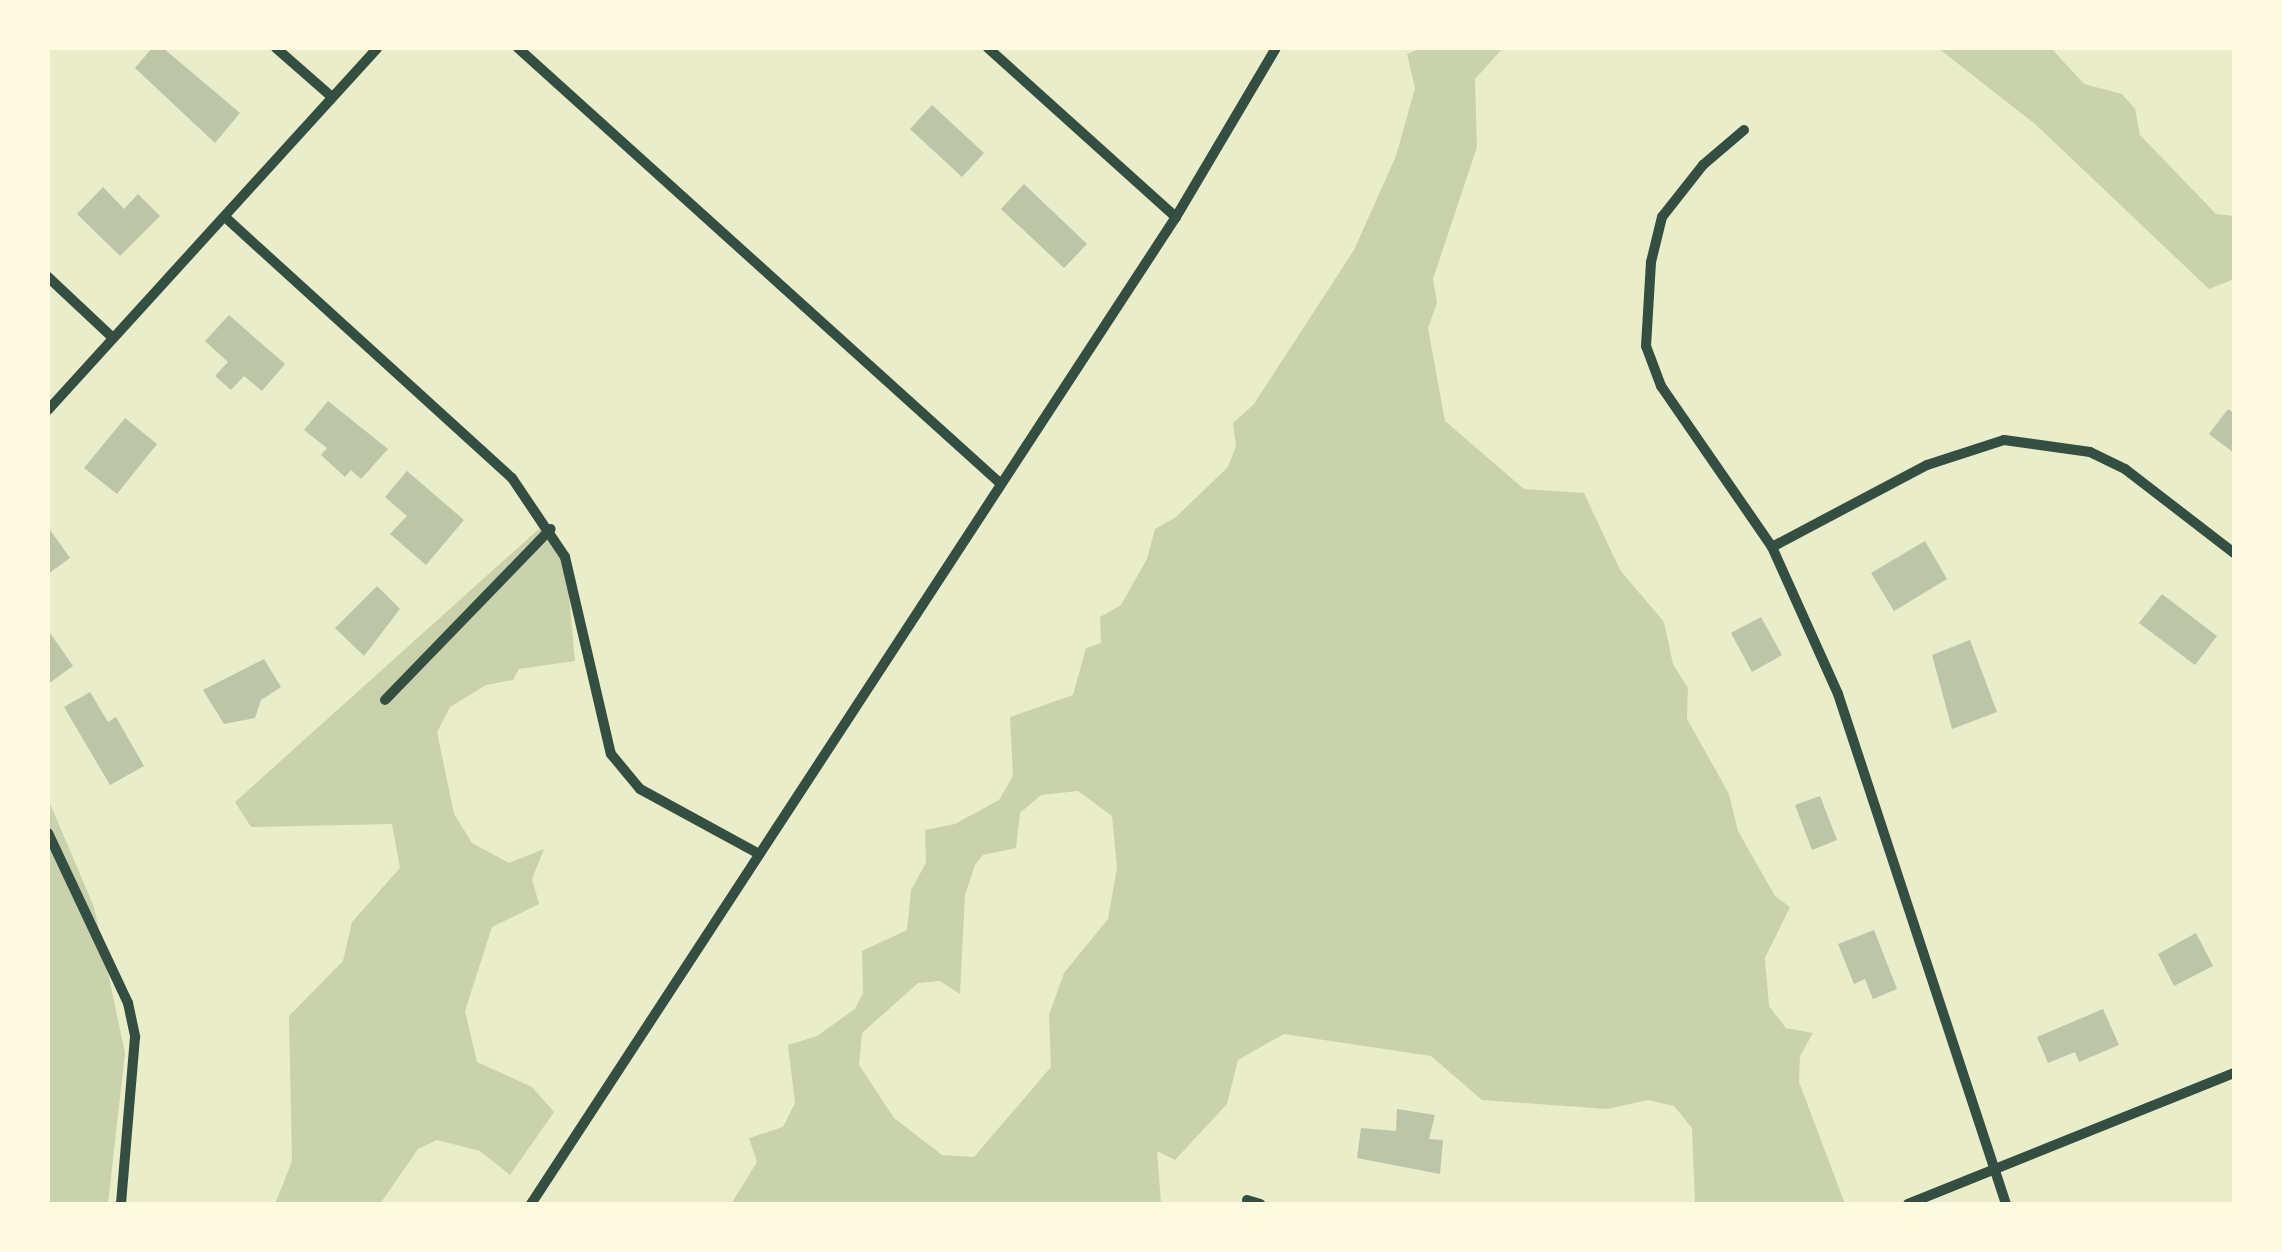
<!DOCTYPE html>
<html>
<head>
<meta charset="utf-8">
<style>
  body { margin:0 }
  #map { position:relative; width:2282px; height:1252px; overflow:hidden; background:#e9edc9; font-family:Manrope,sans-serif }
  div>[style] { position:absolute }
  [style*='--x'] { left:calc(var(--x)*1px); top:calc(var(--y)*1px); width:calc(var(--w)*1px); rotate:calc(var(--a)*1deg) }
  .green>* { inset:0; background:#cad2ad }
  .building>* { inset:0; background:#bcc5a7 }
  .minor>* { height:10px; margin:-5px; padding:0 5px; transform-origin:5px; border-radius:5px; background:#344e41 }
  span { translate:-50% -50%; white-space:nowrap; text-align:center; line-height:1.15; -webkit-text-stroke:9px #fefae0; paint-order:stroke }
  .frame { position:absolute; inset:0; border:50px solid #fefae0; pointer-events:none }
</style>
</head>
<body>
<div id="map">
  <div class="green">
    <i style="clip-path:polygon(evenodd,1421px 48px,1503px 48px,1475px 79px,1477px 147px,1433px 279px,1437px 303px,1428px 328px,1445px 421px,1524px 489px,1584px 493px,1620px 570px,1664px 622px,1673px 664px,1688px 688px,1687px 719px,1729px 794px,1738px 831px,1775px 896px,1790px 907px,1765px 958px,1769px 1006px,1786px 1028px,1813px 1033px,1800px 1056px,1799px 1082px,1845px 1204px,1695px 1204px,1692px 1128px,1674px 1106px,1648px 1100px,1607px 1109px,1482px 1100px,1431px 1056px,1284px 1034px,1238px 1060px,1227px 1104px,1175px 1160px,1157px 1151px,1161px 1204px,731px 1204px,757px 1162px,749px 1138px,783px 1127px,795px 1103px,788px 1045px,817px 1036px,855px 1009px,863px 993px,862px 951px,907px 930px,911px 890px,926px 863px,925px 830px,955px 824px,999px 800px,1013px 776px,1010px 717px,1073px 695px,1086px 648px,1101px 643px,1100px 617px,1121px 605px,1147px 559px,1155px 529px,1176px 517px,1228px 467px,1236px 446px,1233px 423px,1254px 404px,1354px 250px,1396px 156px,1415px 88px,1407px 54px,1421px 48px,1078px 791px,1112px 816px,1117px 868px,1108px 919px,1064px 973px,1049px 1015px,1051px 1067px,974px 1157px,942px 1155px,894px 1118px,859px 1065px,862px 1033px,918px 983px,940px 981px,960px 994px,965px 895px,975px 865px,983px 855px,1016px 848px,1020px 813px,1041px 795px,1078px 791px)"></i>
    <i style="clip-path:polygon(1938px 48px,2051px 48px,2084px 84px,2122px 94px,2135px 109px,2140px 135px,2216px 214px,2234px 216px,2234px 279px,2209px 289px,2035px 124px)"></i>
    <i style="clip-path:polygon(541px 527px,566px 563px,575px 661px,519px 669px,513px 680px,486px 685px,450px 707px,437px 732px,454px 814px,472px 843px,509px 863px,544px 849px,532px 879px,539px 904px,492px 927px,465px 1011px,477px 1062px,532px 1087px,554px 1112px,510px 1175px,480px 1151px,437px 1140px,418px 1149px,380px 1204px,275px 1204px,292px 1161px,289px 1016px,343px 961px,352px 922px,400px 868px,392px 824px,251px 827px,235px 802px)"></i>
    <i style="clip-path:polygon(48px 799px,94px 907px,125px 1053px,108px 1204px,48px 1204px)"></i>
  </div>
  <div class="building">
    <i style="clip-path:polygon(152px 48px,163px 48px,240px 113px,215px 143px,135px 68px)"></i>
    <i style="clip-path:polygon(932px 105px,984px 153px,962px 177px,910px 129px)"></i>
    <i style="clip-path:polygon(1024px 184px,1087px 244px,1064px 268px,1001px 209px)"></i>
    <i style="clip-path:polygon(103px 187px,124px 209px,138px 194px,160px 216px,120px 256px,77px 214px)"></i>
    <i style="clip-path:polygon(229px 315px,285px 364px,262px 391px,244px 376px,231px 390px,215px 376px,228px 362px,205px 341px)"></i>
    <i style="clip-path:polygon(328px 401px,388px 449px,361px 479px,351px 470px,345px 477px,321px 455px,327px 448px,304px 430px)"></i>
    <i style="clip-path:polygon(2228px 409px,2234px 413px,2234px 453px,2209px 434px)"></i>
    <i style="clip-path:polygon(125px 418px,157px 444px,117px 494px,84px 468px)"></i>
    <i style="clip-path:polygon(407px 471px,464px 520px,426px 565px,390px 534px,407px 516px,385px 497px)"></i>
    <i style="clip-path:polygon(48px 527px,70px 558px,48px 574px)"></i>
    <i style="clip-path:polygon(1925px 541px,1947px 579px,1894px 611px,1871px 573px)"></i>
    <i style="clip-path:polygon(377px 586px,400px 609px,364px 656px,335px 628px)"></i>
    <i style="clip-path:polygon(2162px 594px,2217px 636px,2195px 665px,2139px 623px)"></i>
    <i style="clip-path:polygon(1761px 617px,1782px 655px,1752px 672px,1731px 633px)"></i>
    <i style="clip-path:polygon(48px 630px,73px 666px,48px 684px)"></i>
    <i style="clip-path:polygon(1970px 640px,1997px 712px,1952px 729px,1932px 655px)"></i>
    <i style="clip-path:polygon(264px 659px,281px 687px,261px 700px,255px 718px,224px 724px,203px 690px)"></i>
    <i style="clip-path:polygon(90px 692px,108px 722px,116px 717px,144px 766px,110px 785px,64px 707px)"></i>
    <i style="clip-path:polygon(1820px 796px,1837px 840px,1812px 850px,1795px 805px)"></i>
    <i style="clip-path:polygon(1874px 930px,1897px 989px,1873px 999px,1865px 979px,1854px 984px,1838px 944px)"></i>
    <i style="clip-path:polygon(2196px 933px,2213px 966px,2174px 986px,2158px 954px)"></i>
    <i style="clip-path:polygon(2103px 1009px,2119px 1045px,2079px 1062px,2075px 1052px,2048px 1063px,2037px 1037px)"></i>
    <i style="clip-path:polygon(1397px 1109px,1435px 1115px,1429px 1139px,1443px 1140px,1440px 1174px,1357px 1158px,1361px 1128px,1396px 1131px)"></i>
  </div>
  <div class="minor">
    <i style="--x:276;--y:48;--w:74;--a:41.2"></i>
    <i style="--x:518;--y:48;--w:649;--a:42.07"></i>
    <i style="--x:988;--y:48;--w:253;--a:42"></i>
    <i style="--x:1744;--y:130;--w:54;--a:139.5"></i>
    <i style="--x:1703;--y:165;--w:66;--a:128.3"></i>
    <i style="--x:1662;--y:217;--w:46;--a:103.7"></i>
    <i style="--x:1651;--y:262;--w:84;--a:93.4"></i>
    <i style="--x:1646;--y:346;--w:43;--a:69.4"></i>
    <i style="--x:1661;--y:386;--w:196;--a:55.4"></i>
    <i style="--x:1772;--y:547;--w:161;--a:65.8"></i>
    <i style="--x:1838;--y:694;--w:537;--a:71.77"></i>
    <i style="--x:225;--y:217;--w:388;--a:42.3"></i>
    <i style="--x:512;--y:478;--w:95;--a:56.1"></i>
    <i style="--x:565;--y:557;--w:202;--a:76.9"></i>
    <i style="--x:611;--y:754;--w:45;--a:50.4"></i>
    <i style="--x:640;--y:789;--w:136;--a:28.6"></i>
    <i style="--x:48;--y:277;--w:89;--a:43.2"></i>
    <i style="--x:48;--y:410;--w:489;--a:-47.7"></i>
    <i style="--x:1772;--y:547;--w:175;--a:-27.9"></i>
    <i style="--x:1927;--y:465;--w:81;--a:-18"></i>
    <i style="--x:2004;--y:440;--w:87;--a:7.9"></i>
    <i style="--x:2090;--y:452;--w:39;--a:26"></i>
    <i style="--x:2125;--y:469;--w:138;--a:37.6"></i>
    <i style="--x:385;--y:700;--w:238;--a:-45.9"></i>
    <i style="--x:48;--y:833;--w:188;--a:64.8"></i>
    <i style="--x:128;--y:1003;--w:35;--a:78"></i>
    <i style="--x:135;--y:1037;--w:168;--a:94.8"></i>
    <i style="--x:1247;--y:1200;--w:14;--a:17"></i>
    <i style="--x:531;--y:1204;--w:1179;--a:-56.84"></i>
    <i style="--x:1176;--y:217;--w:196;--a:-59.4"></i>
    <i style="--x:1908;--y:1204;--w:351;--a:-21.9"></i>
  </div>
  <div class="frame"></div>
</div>
</body>
</html>
